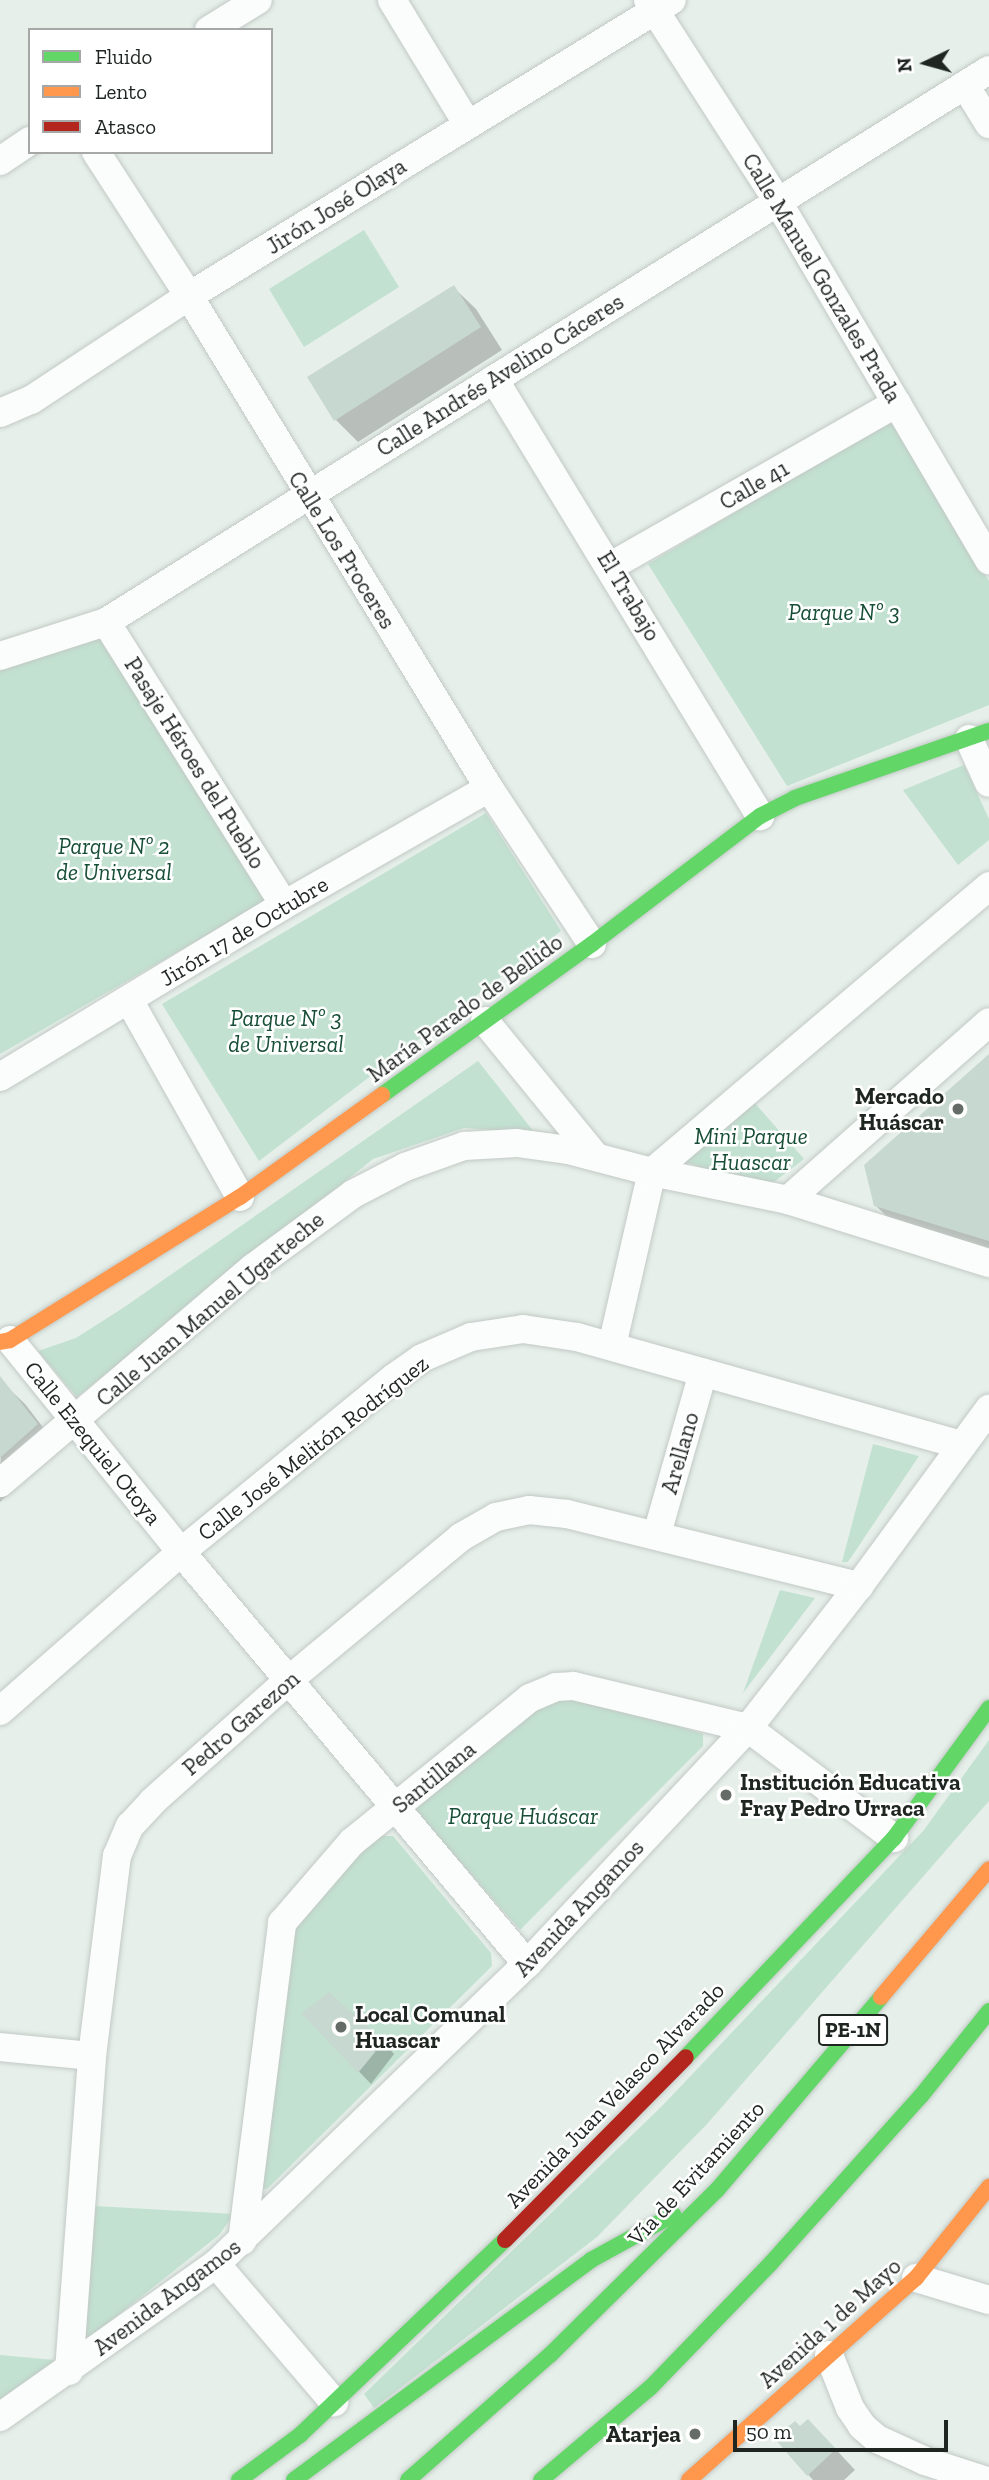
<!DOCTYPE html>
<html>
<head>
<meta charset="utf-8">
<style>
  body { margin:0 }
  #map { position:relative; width:989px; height:2480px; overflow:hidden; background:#e6efea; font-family:"Zilla Slab",serif }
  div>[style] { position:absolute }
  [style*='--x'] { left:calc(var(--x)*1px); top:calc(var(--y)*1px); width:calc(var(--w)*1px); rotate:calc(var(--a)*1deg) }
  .green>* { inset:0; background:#c2e1d1 }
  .shadow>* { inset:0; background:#0003 }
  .building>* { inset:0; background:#c7d8d0 }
  .roads { filter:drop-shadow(0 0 2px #c2c9c5) drop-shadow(0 0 2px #c2c9c5) }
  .street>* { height:28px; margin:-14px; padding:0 14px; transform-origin:14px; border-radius:14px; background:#fbfdfc }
  .fast>* { height:16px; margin:-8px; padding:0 8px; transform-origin:8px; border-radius:8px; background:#63d668 }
  .slow>* { height:16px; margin:-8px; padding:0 8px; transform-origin:8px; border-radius:8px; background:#ff974d }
  .jam>* { height:16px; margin:-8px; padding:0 8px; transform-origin:8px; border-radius:8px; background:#b3261e }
  .dots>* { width:19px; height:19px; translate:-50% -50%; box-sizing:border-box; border:4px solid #fff; border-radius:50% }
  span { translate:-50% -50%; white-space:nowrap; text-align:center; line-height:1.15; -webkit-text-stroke:5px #fff; paint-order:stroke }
  .shield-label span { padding:2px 5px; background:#fff; border:2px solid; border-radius:5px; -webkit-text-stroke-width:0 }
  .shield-label { font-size:21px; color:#1f2622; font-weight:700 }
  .street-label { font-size:23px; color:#1f2622 }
  .park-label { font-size:23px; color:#174e36; font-style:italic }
  .poi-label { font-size:23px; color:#1f2622; font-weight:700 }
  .right { translate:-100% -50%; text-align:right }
  .left { translate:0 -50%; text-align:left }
  .legend { position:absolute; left:28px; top:28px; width:245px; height:126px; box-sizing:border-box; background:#fff; border:2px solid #a5a8a7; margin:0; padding:9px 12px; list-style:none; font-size:21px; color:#1f2622 }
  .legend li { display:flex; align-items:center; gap:14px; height:35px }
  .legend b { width:35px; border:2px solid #a5a8a7 }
  .north { position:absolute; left:891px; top:28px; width:70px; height:70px; -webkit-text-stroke:5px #fff; paint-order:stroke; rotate:265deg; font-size:19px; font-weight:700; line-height:28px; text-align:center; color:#1f2622 }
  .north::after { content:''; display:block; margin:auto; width:24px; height:32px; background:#1f2622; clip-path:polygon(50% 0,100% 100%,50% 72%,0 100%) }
  .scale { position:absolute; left:733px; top:2420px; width:215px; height:32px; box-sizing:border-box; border:4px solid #1f2622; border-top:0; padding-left:9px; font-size:21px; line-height:24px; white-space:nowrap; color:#1f2622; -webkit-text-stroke:5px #fff; paint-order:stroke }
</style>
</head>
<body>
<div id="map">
  <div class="green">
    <i style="clip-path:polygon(364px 230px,399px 287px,304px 347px,269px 289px)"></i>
    <i style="clip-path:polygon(891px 420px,989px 581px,989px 705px,787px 786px,648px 564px)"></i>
    <i style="clip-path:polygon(108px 636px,271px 898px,0 1054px,0 670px)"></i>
    <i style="clip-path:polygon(964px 765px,989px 819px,989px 840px,958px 865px,903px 790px)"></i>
    <i style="clip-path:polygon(486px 813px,561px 931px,259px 1161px,162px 1004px)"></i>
    <i style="clip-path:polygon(478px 1061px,534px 1132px,464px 1128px,373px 1159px,77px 1397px,38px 1351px,76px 1338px,123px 1308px)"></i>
    <i style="clip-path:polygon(753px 1101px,804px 1159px,766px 1188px,685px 1162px)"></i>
    <i style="clip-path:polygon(873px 1444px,919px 1456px,848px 1562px,842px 1562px)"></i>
    <i style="clip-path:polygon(780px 1590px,815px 1598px,743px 1693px)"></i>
    <i style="clip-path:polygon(558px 1698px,607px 1703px,703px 1734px,703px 1746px,520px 1930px,412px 1807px,536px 1705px)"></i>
    <i style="clip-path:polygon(989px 1740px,989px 1801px,707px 2124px,597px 2237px,374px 2408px,364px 2394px,662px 2106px,924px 1830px)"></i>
    <i style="clip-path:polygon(379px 1836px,393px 1836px,491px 1953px,492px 1966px,267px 2189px,259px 2188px,288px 1934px,309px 1899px)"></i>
    <i style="clip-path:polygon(95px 2206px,234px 2214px,219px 2235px,84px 2342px)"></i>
    <i style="clip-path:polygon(0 2355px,54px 2360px,53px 2371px,0 2406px)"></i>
  </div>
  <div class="shadow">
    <i style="clip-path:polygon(453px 287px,476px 309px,502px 350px,358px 442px,336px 420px)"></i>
    <i style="clip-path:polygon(989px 1056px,989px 1255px,899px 1228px,875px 1205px)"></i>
    <i style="clip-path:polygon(2px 1382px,25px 1404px,59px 1448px,0 1502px)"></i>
    <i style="clip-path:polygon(303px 2013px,383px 2042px,394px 2054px,371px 2084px)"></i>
    <i style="clip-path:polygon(776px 2439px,828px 2441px,855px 2470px,844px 2480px,813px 2480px)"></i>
  </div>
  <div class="building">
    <i style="clip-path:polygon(454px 285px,481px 327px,334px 421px,307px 377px)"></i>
    <i style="clip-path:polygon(989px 1054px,989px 1241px,874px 1206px,864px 1165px)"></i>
    <i style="clip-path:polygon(0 1376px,38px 1424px,0 1458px)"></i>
    <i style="clip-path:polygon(329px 1992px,384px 2041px,358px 2073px,301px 2013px)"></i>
    <i style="clip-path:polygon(808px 2419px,836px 2449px,807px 2476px,774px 2438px,795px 2421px,800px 2426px)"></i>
  </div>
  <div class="roads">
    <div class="street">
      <i style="--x:392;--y:0;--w:146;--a:58.7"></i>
      <i style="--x:648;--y:0;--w:240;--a:57.2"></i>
      <i style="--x:778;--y:202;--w:416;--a:59.5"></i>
      <i style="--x:209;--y:30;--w:57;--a:-31.5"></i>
      <i style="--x:965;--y:85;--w:46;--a:58.4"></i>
      <i style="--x:96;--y:152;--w:171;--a:57.1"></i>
      <i style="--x:189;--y:296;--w:576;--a:58.63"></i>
      <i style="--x:489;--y:788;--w:187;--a:56.6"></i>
      <i style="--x:0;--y:161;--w:36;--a:-34"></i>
      <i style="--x:494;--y:379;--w:512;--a:58.67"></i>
      <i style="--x:0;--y:413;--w:34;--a:-23"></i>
      <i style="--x:31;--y:400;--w:189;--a:-33.4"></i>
      <i style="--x:189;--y:296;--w:566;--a:-31.5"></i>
      <i style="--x:611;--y:566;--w:329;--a:-29.7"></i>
      <i style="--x:106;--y:622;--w:334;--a:57.8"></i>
      <i style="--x:0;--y:656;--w:111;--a:-17.8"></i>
      <i style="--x:106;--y:622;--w:1041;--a:-32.01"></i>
      <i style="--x:969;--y:739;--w:48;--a:65.6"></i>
      <i style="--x:129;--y:1000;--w:226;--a:60.6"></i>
      <i style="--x:485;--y:1021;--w:174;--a:50.8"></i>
      <i style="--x:0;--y:1077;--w:332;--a:-31.2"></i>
      <i style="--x:284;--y:905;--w:236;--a:-29.7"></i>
      <i style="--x:788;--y:1200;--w:268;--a:-41.5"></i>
      <i style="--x:10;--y:1340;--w:272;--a:51.1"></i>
      <i style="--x:181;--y:1552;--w:538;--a:49.98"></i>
      <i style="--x:612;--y:1346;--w:179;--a:-77.1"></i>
      <i style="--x:652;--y:1172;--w:442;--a:-40.3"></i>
      <i style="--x:0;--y:1483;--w:333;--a:-40.4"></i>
      <i style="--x:254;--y:1267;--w:123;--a:-36.4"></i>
      <i style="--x:353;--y:1194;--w:59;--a:-27.4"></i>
      <i style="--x:405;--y:1167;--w:63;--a:-19.6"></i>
      <i style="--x:464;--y:1146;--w:53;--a:-3.2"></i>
      <i style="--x:517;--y:1143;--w:51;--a:7.8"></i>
      <i style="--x:568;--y:1150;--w:87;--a:14.7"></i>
      <i style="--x:652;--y:1172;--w:139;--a:11.6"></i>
      <i style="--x:788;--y:1200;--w:211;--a:17.4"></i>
      <i style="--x:657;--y:1534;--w:168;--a:-74.1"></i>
      <i style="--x:0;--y:1711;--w:241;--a:-41.3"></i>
      <i style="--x:181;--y:1552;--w:276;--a:-39.3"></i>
      <i style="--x:395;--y:1377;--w:33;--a:-35"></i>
      <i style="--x:422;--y:1358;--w:53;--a:-23.2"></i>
      <i style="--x:471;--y:1337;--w:53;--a:-8.7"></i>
      <i style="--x:523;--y:1329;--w:55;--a:8.4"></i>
      <i style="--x:577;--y:1337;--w:400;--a:15.7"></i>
      <i style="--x:0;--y:2047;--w:92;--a:5.6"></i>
      <i style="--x:242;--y:2241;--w:321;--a:-82.8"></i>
      <i style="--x:282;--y:1923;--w:107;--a:-49.2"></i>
      <i style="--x:352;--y:1842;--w:229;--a:-39"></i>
      <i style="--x:530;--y:1698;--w:28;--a:-23"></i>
      <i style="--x:556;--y:1687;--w:17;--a:-3"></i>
      <i style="--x:573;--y:1686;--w:180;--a:13.5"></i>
      <i style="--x:748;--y:1728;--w:183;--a:37"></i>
      <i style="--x:216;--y:2264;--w:182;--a:49.5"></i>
      <i style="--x:916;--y:2278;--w:76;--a:16.8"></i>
      <i style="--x:829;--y:2355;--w:57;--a:68.4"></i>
      <i style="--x:850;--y:2408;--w:22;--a:56"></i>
      <i style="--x:862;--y:2426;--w:20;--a:41"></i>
      <i style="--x:877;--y:2439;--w:53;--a:24.6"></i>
      <i style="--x:925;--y:2461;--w:62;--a:17.9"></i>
      <i style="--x:69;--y:2371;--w:316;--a:-85.8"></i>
      <i style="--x:92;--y:2056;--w:202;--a:-82.9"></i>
      <i style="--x:117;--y:1856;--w:33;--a:-67"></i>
      <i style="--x:130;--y:1826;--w:34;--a:-47"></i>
      <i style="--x:153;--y:1801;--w:183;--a:-41.7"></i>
      <i style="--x:290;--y:1679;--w:222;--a:-39.7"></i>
      <i style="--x:461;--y:1537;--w:40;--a:-29.7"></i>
      <i style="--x:496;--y:1517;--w:34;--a:-12"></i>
      <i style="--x:529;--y:1510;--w:38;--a:6"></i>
      <i style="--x:567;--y:1514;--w:301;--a:13.9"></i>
      <i style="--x:0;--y:2417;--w:265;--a:-35.3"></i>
      <i style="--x:216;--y:2264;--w:432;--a:-44"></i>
      <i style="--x:527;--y:1964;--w:323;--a:-46.9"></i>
      <i style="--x:748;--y:1728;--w:180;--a:-52"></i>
      <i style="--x:859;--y:1586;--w:220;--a:-53.7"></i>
    </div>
    <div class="fast">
      <i style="--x:382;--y:1095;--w:259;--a:-35.7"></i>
      <i style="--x:592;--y:944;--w:211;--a:-37.3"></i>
      <i style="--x:760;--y:816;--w:39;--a:-27"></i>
      <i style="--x:795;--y:798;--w:205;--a:-19.1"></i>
      <i style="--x:686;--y:2057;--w:302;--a:-46.5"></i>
      <i style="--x:894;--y:1838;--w:161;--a:-53.8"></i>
      <i style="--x:239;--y:2480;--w:76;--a:-36.4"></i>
      <i style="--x:300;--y:2435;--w:283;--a:-43.6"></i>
      <i style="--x:294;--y:2480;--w:370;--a:-36.5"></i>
      <i style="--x:591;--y:2260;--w:94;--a:-28.8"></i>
      <i style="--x:408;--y:2480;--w:189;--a:-41.4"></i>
      <i style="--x:550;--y:2355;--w:235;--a:-44.7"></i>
      <i style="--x:717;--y:2190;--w:253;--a:-49.6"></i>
      <i style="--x:541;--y:2480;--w:143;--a:-40.2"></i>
      <i style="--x:650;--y:2388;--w:174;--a:-45.9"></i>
      <i style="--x:771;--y:2263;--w:224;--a:-48.1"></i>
      <i style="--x:921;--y:2096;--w:109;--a:-51.3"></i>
    </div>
    <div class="slow">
      <i style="--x:0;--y:1342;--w:10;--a:-11"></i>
      <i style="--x:10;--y:1340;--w:271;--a:-31.9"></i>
      <i style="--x:240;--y:1197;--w:175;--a:-35.7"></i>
      <i style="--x:881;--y:1997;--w:167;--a:-49.8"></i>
      <i style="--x:689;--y:2480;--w:304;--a:-41.7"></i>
      <i style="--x:916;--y:2278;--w:117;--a:-51.3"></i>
    </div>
    <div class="jam">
      <i style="--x:505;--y:2240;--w:257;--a:-45.3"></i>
    </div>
  </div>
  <div class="dots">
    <i style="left:958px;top:1109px;background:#656c68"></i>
    <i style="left:726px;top:1795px;background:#656c68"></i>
    <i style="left:341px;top:2027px;background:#656c68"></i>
    <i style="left:695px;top:2434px;background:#656c68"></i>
  </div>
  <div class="shield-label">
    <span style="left:853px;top:2030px">PE-1N</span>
  </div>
  <div class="street-label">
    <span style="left:336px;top:206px;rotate:-32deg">Jirón José Olaya</span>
    <span style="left:822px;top:278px;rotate:59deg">Calle Manuel Gonzales Prada</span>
    <span style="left:500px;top:375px;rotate:-32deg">Calle Andrés Avelino Cáceres</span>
    <span style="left:754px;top:485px;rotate:-30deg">Calle 41</span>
    <span style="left:342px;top:550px;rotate:58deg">Calle Los Proceres</span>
    <span style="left:629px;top:596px;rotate:59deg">El Trabajo</span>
    <span style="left:195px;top:763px;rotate:58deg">Pasaje Héroes del Pueblo</span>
    <span style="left:244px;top:931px;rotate:-31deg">Jirón 17 de Octubre</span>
    <span style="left:465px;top:1008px;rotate:-36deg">María Parado de Bellido</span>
    <span style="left:210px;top:1309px;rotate:-40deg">Calle Juan Manuel Ugarteche</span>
    <span style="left:93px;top:1443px;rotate:51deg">Calle Ezequiel Otoya</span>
    <span style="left:313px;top:1448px;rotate:-38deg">Calle José Melitón Rodríguez</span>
    <span style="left:680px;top:1453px;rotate:-74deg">Arellano</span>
    <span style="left:241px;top:1723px;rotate:-41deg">Pedro Garezon</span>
    <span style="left:434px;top:1777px;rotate:-39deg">Santillana</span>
    <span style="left:579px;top:1908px;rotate:-47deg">Avenida Angamos</span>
    <span style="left:615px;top:2095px;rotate:-46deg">Avenida Juan Velasco Alvarado</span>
    <span style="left:696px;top:2173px;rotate:-47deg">Vía de Evitamiento</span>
    <span style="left:167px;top:2297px;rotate:-37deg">Avenida Angamos</span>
    <span style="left:830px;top:2323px;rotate:-42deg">Avenida 1 de Mayo</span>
  </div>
  <div class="park-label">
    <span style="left:844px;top:612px">Parque Nº 3</span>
    <span style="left:114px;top:859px">Parque Nº 2<br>de Universal</span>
    <span style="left:286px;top:1031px">Parque Nº 3<br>de Universal</span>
    <span style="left:751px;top:1149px">Mini Parque<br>Huascar</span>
    <span style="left:523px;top:1816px">Parque Huáscar</span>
  </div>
  <div class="poi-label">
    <span class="right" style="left:944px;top:1109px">Mercado<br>Huáscar</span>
    <span class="left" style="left:740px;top:1795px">Institución Educativa<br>Fray Pedro Urraca</span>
    <span class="left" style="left:355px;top:2027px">Local Comunal<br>Huascar</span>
    <span class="right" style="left:681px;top:2434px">Atarjea</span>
  </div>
  <ul class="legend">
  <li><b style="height:9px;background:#63d668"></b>Fluido</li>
  <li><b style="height:9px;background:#ff974d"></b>Lento</li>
  <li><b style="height:9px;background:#b3261e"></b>Atasco</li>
  </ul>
  <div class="north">N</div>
  <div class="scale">50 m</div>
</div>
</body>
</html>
